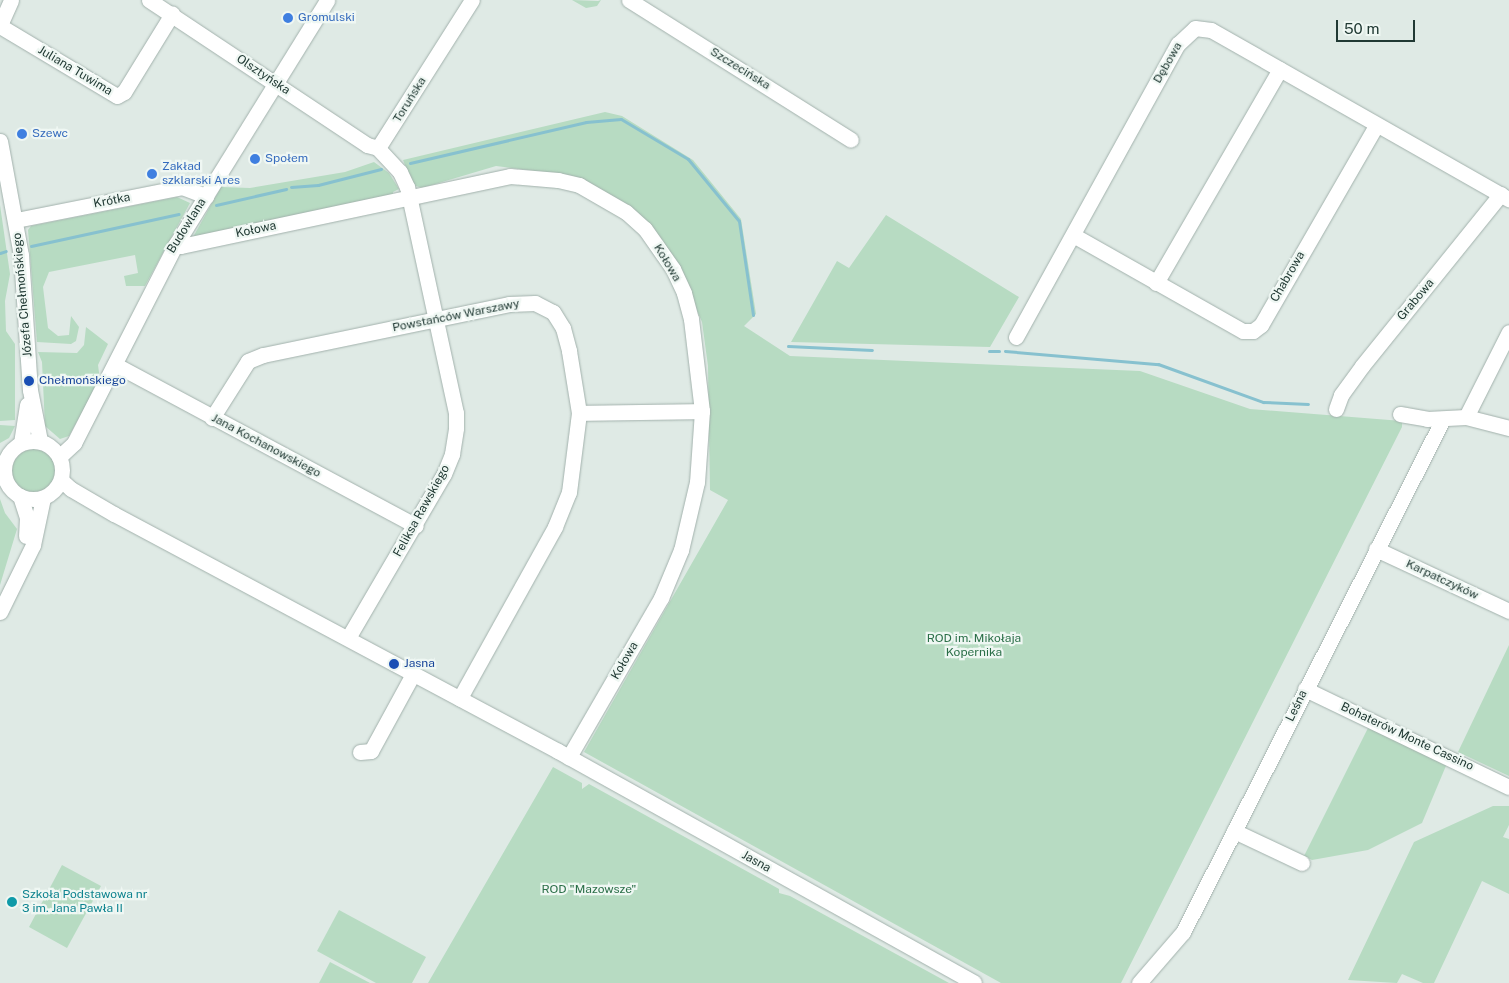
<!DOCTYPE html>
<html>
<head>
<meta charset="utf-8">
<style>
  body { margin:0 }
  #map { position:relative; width:1509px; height:983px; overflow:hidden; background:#dfeae5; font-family:"Public Sans",sans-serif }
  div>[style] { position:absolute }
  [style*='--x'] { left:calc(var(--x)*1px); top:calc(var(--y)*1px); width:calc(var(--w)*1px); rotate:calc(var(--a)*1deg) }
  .green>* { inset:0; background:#b7dbc2 }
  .round { border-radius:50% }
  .stream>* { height:3px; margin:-1.5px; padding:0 1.5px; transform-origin:1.5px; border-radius:1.5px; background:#87c1cf }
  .roads { filter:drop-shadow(0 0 1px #a2b1ac) drop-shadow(0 0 1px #a2b1ac) }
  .minor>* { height:15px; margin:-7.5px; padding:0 7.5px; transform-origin:7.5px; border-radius:7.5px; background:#fff }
  .minor>.ring { margin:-7.5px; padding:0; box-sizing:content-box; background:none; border:15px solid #fff; border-radius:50% }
  .dots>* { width:14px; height:14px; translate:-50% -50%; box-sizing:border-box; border:2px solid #eff7f3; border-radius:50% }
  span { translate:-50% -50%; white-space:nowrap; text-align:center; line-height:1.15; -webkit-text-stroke:4.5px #eff7f3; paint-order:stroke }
  .shop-label { font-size:12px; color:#366cbe }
  .left { translate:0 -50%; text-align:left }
  .street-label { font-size:12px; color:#203933 }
  .transit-label { font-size:12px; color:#164399 }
  .park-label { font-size:12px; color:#2b6f48 }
  .culture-label { font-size:12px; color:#0d838f }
  .scale { position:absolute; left:1336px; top:20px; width:79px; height:22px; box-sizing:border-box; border:2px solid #203933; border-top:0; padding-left:6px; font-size:15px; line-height:18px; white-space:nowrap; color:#203933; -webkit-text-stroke:4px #eff7f3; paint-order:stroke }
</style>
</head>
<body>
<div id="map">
  <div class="green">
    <i style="clip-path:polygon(572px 0,598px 1px,601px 0,597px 6px,586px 8px)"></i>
    <i style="clip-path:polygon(605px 112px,622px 116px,693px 160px,741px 219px,756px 314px,744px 326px,790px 356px,1140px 371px,1250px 409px,1402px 421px,1402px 427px,1121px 983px,1001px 983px,584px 752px,728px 500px,710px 490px,708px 366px,702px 322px,677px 265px,603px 191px,573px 176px,496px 166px,422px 188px,413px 185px,403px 160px)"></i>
    <i style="clip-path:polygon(374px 162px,389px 173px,399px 189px,393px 192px,393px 199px,193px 237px,221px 187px,250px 188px,345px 172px)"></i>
    <i style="clip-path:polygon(177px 197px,190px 203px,145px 286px,126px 286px,124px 276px,138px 273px,135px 255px,49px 272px,43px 287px,48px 328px,58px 336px,69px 335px,71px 316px,79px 327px,76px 341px,71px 344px,37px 342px,28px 230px,31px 226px)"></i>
    <i style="clip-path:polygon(0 205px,10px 274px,5px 301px,6px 331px,15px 344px,15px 420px,0 421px)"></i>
    <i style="clip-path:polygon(886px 215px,1019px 297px,990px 347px,791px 342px,837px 261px,849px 268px)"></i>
    <i style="clip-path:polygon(86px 327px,108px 344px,98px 365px,100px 380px,69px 436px,60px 439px,45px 426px,42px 362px,38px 352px,77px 353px,84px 345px)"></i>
    <i style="clip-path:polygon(0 425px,15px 426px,9px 438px,0 443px)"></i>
    <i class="round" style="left:12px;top:449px;width:44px;height:44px"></i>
    <i style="clip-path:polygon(0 499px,5px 513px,17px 529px,0 585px)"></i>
    <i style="clip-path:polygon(1509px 645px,1509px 776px,1458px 752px)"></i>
    <i style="clip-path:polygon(1368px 728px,1448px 761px,1422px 823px,1368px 850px,1312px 860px,1304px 856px)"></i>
    <i style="clip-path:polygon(553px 767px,582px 783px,582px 789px,589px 784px,779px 889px,779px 893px,790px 896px,949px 983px,428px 983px)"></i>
    <i style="clip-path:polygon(1493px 806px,1509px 806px,1509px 825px,1503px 837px,1509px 839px,1509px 894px,1482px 881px,1434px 983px,1423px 983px,1402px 974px,1397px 983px,1348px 980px,1414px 842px)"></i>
    <i style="clip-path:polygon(62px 865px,101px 886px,67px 948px,29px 927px)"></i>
    <i style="clip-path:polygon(339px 910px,426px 957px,412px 983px,376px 983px,317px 951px)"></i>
    <i style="clip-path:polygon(330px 962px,370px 983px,319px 983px)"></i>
  </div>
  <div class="stream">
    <i style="--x:410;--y:163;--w:181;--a:-13.1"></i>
    <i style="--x:586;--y:122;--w:35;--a:-5"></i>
    <i style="--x:621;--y:119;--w:78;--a:30.8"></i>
    <i style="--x:688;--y:159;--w:80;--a:50.6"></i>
    <i style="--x:739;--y:221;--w:95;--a:81.5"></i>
    <i style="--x:291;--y:187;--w:27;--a:-4"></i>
    <i style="--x:318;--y:185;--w:65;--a:-14.3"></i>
    <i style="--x:216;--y:205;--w:72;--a:-12.9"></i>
    <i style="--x:31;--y:246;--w:151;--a:-12.2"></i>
    <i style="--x:0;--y:253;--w:6;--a:-18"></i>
    <i style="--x:788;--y:346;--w:84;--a:2.7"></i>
    <i style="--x:989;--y:351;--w:10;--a:0"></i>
    <i style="--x:1005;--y:351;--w:154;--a:4.9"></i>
    <i style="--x:1158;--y:364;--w:112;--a:19.9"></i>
    <i style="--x:1263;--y:402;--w:45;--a:2.5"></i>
  </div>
  <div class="roads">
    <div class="minor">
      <i style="--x:149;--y:0;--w:262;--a:33.6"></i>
      <i style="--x:367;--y:145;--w:11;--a:15"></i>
      <i style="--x:629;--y:0;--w:262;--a:32.2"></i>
      <i style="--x:0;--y:25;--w:27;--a:-66"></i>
      <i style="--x:0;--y:26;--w:136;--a:30.9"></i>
      <i style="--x:117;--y:96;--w:8;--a:-30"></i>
      <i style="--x:124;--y:92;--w:92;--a:-58.4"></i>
      <i style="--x:0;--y:141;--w:116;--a:79.6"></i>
      <i style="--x:21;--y:255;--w:135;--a:86.2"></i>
      <i style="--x:30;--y:390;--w:52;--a:78.9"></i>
      <i style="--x:378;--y:148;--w:175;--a:-57.6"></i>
      <i style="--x:16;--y:220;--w:169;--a:-11.2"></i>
      <i style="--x:182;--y:187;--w:26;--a:21"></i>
      <i style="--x:1073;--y:235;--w:195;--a:29.5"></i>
      <i style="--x:1243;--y:331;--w:10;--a:0"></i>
      <i style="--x:1253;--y:331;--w:10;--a:-37"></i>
      <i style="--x:1261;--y:325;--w:230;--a:-60"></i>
      <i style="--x:176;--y:244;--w:5;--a:22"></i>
      <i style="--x:181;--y:246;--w:336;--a:-12"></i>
      <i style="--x:510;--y:176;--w:48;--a:4.8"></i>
      <i style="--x:558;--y:180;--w:22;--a:13"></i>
      <i style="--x:579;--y:185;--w:54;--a:29.9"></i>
      <i style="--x:626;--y:212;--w:25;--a:42"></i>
      <i style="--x:645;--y:229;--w:49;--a:55"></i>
      <i style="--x:673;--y:269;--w:26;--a:65"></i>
      <i style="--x:684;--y:293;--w:27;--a:75"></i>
      <i style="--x:691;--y:319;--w:93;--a:83.2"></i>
      <i style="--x:702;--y:411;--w:71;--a:94"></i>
      <i style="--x:697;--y:482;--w:70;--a:103.2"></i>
      <i style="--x:681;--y:550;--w:52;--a:112.6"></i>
      <i style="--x:661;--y:598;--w:184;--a:120.1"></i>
      <i style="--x:1156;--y:283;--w:247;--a:-59.9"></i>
      <i style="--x:1016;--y:337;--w:335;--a:-61.1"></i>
      <i style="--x:1178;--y:44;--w:23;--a:-43"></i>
      <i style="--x:1195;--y:28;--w:16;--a:7"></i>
      <i style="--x:1211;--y:30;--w:343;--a:29.6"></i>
      <i style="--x:116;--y:365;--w:340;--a:28.2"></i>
      <i style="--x:1336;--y:409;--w:15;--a:-70"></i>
      <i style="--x:1341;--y:395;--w:36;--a:-54"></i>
      <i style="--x:1362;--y:366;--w:221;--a:-51.1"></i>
      <i style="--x:579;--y:413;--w:123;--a:-0.9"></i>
      <i style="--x:1400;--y:414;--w:27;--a:10"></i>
      <i style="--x:1427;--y:419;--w:39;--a:-3"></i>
      <i style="--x:1466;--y:417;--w:44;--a:14.3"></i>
      <i style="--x:1466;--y:417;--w:95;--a:-63.2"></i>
      <i style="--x:212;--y:418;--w:67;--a:-57.7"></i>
      <i style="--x:248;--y:361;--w:16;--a:-22"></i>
      <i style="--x:263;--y:355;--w:251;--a:-11.7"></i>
      <i style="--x:509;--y:304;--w:26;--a:-2"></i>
      <i style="--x:535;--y:303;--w:20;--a:27"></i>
      <i style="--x:553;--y:312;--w:19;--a:58"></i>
      <i style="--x:563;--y:328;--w:24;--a:75"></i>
      <i style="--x:569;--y:351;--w:63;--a:80.8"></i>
      <i style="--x:579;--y:413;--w:80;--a:97.2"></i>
      <i style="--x:569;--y:492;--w:38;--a:112"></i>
      <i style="--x:555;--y:527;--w:196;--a:119.1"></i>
      <i class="ring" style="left:4px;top:441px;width:43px;height:43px"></i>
      <i style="--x:21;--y:443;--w:39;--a:-81"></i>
      <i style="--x:59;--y:457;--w:21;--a:-43"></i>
      <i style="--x:74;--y:443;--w:224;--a:-62.9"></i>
      <i style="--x:176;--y:244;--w:287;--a:-58.2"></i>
      <i style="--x:61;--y:480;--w:13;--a:42"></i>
      <i style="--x:71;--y:489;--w:50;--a:30.2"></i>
      <i style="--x:114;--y:514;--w:503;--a:28.09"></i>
      <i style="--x:558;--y:751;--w:476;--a:29.1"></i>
      <i style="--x:20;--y:496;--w:23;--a:72"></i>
      <i style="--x:27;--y:518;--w:18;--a:93"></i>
      <i style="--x:1376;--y:549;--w:147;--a:25"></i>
      <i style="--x:0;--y:612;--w:75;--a:-63.8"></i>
      <i style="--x:33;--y:545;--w:48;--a:-78"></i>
      <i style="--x:348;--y:638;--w:190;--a:-59.7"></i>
      <i style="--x:444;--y:474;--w:22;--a:-68"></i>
      <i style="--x:452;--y:454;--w:26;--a:-81"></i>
      <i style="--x:456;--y:428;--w:15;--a:-90"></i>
      <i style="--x:456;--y:413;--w:231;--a:-102.2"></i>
      <i style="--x:407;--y:187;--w:17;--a:-115"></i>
      <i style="--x:400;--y:172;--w:33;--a:-133"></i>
      <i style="--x:1305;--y:689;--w:226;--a:25.7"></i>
      <i style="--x:360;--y:752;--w:11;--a:-5"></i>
      <i style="--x:371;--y:751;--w:88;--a:-61.4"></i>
      <i style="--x:1234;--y:831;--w:75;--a:25.2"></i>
      <i style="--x:1139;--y:983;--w:67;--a:-49.2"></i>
      <i style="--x:1183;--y:932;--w:575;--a:-63.12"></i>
    </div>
  </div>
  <div class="dots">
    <i style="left:288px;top:18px;background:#3f7fe0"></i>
    <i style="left:22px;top:134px;background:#3f7fe0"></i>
    <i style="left:255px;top:159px;background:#3f7fe0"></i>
    <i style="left:152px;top:174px;background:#3f7fe0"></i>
    <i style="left:29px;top:381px;background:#1a4fb4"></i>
    <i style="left:394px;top:664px;background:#1a4fb4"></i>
    <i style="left:12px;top:902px;background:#0f9aa8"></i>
  </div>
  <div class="shop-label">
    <span class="left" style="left:298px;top:18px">Gromulski</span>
    <span class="left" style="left:32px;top:134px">Szewc</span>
    <span class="left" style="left:265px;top:159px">Społem</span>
    <span class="left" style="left:162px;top:174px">Zakład<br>szklarski Ares</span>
  </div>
  <div class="street-label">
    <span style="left:1168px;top:63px;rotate:-60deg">Dębowa</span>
    <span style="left:740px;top:69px;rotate:32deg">Szczecińska</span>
    <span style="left:75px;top:71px;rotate:31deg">Juliana Tuwima</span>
    <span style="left:263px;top:75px;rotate:34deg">Olsztyńska</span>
    <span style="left:410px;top:100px;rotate:-58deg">Toruńska</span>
    <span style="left:112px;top:201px;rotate:-11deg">Krótka</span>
    <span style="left:187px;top:226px;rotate:-58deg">Budowlana</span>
    <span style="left:256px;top:230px;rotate:-12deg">Kołowa</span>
    <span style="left:667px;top:263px;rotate:59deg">Kołowa</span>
    <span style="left:1288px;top:277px;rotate:-60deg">Chabrowa</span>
    <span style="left:23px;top:295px;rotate:-95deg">Józefa Chełmońskiego</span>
    <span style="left:1416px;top:300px;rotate:-50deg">Grabowa</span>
    <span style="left:456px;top:316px;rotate:-11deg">Powstańców Warszawy</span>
    <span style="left:266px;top:446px;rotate:28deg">Jana Kochanowskiego</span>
    <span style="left:422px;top:511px;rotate:-61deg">Feliksa Rawskiego</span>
    <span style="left:1442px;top:580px;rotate:25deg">Karpatczyków</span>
    <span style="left:625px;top:661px;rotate:-60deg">Kołowa</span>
    <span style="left:1297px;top:706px;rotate:-64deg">Leśna</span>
    <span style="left:1407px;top:737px;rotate:25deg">Bohaterów Monte Cassino</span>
    <span style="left:756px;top:862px;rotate:29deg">Jasna</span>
  </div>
  <div class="transit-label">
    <span class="left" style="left:39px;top:381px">Chełmońskiego</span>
    <span class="left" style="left:404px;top:664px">Jasna</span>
  </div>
  <div class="park-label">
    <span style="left:974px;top:646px">ROD im. Mikołaja<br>Kopernika</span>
    <span style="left:589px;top:890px">ROD "Mazowsze"</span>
  </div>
  <div class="culture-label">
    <span class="left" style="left:22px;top:902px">Szkoła Podstawowa nr<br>3 im. Jana Pawła II</span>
  </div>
  <div class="scale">50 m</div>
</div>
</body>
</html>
